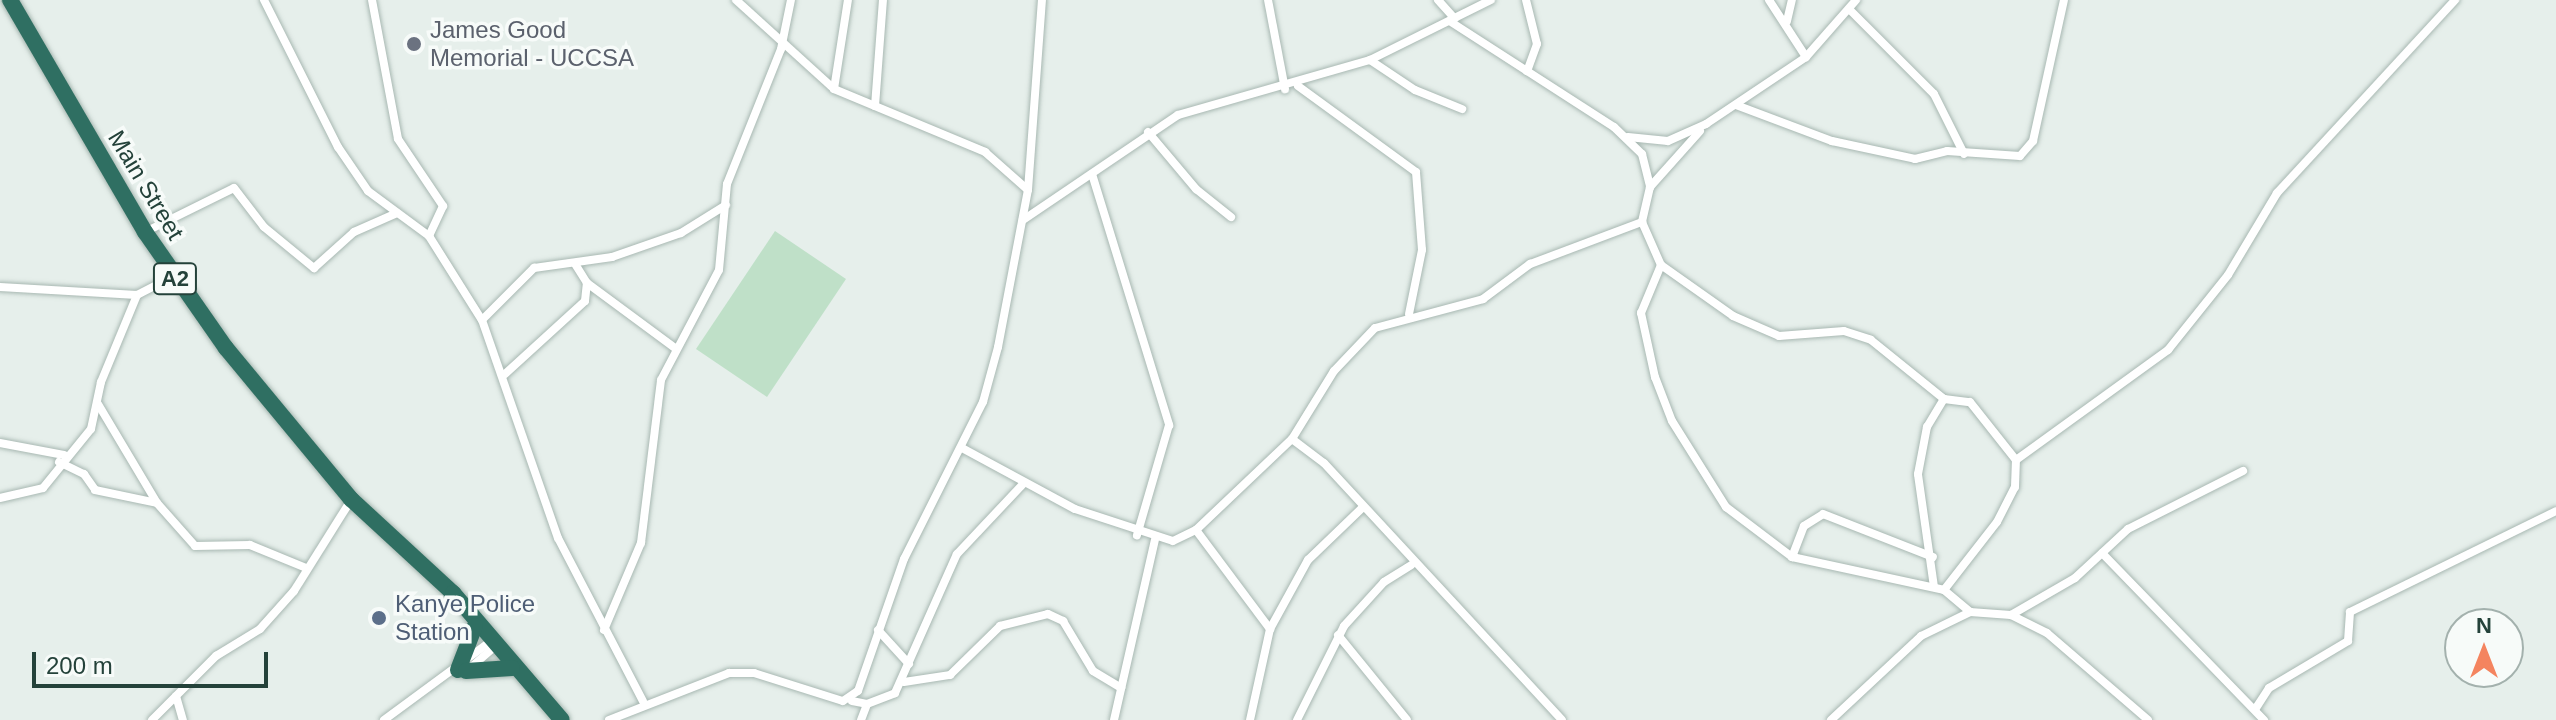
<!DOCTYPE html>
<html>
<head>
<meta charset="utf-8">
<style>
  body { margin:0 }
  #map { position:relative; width:2556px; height:720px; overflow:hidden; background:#e6efeb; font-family:Arial,sans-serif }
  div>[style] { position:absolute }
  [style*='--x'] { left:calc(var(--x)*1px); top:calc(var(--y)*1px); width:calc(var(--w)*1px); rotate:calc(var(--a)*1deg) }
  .green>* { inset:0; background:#bfe0c8 }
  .roads { filter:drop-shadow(0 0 2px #a8b8b2) drop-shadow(0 0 2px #a8b8b2) }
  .street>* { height:8px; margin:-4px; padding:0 4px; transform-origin:4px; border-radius:4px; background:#fff }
  .highway>* { height:16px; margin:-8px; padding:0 8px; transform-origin:8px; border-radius:8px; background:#2f6f62 }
  .dots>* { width:22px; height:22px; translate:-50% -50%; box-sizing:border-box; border:4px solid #f7fbf9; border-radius:50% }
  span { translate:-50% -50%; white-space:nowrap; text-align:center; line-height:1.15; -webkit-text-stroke:7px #f7fbf9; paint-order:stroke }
  .shield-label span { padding:2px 6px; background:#f7fbf9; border:2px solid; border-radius:6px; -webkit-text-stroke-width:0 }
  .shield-label { font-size:22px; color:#24423a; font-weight:700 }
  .worship-label { font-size:24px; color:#5b616d }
  .left { translate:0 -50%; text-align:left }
  .street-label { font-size:24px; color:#24423a }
  .service-label { font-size:24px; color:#4e5e75 }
  .north { position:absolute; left:2444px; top:608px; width:80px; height:80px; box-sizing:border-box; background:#f7fbf9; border:2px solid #a3b1ad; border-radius:50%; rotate:0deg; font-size:22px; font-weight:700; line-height:32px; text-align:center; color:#24423a }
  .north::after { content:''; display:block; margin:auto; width:28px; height:36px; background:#f4845f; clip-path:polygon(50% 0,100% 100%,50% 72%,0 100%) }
  .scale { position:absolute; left:32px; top:652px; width:236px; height:36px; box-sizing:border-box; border:4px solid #24423a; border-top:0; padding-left:10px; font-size:24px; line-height:28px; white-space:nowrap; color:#24423a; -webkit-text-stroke:6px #f7fbf9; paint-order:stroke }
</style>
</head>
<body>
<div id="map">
  <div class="green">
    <i style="clip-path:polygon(775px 231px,846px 279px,767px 397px,696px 349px)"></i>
  </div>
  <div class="roads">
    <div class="street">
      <i style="--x:264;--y:0;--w:165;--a:63.3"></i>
      <i style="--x:338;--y:147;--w:53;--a:55.7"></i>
      <i style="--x:368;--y:191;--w:76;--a:36.4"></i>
      <i style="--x:429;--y:236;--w:99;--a:57.8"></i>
      <i style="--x:482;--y:320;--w:231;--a:70.8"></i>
      <i style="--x:558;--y:538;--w:184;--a:62.5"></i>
      <i style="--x:372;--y:0;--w:141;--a:79.4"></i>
      <i style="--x:398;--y:139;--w:81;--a:56.1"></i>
      <i style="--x:443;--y:206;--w:33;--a:115"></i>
      <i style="--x:736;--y:0;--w:132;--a:42.2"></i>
      <i style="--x:834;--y:89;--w:164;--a:22.6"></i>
      <i style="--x:985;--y:152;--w:57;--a:41.5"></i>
      <i style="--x:1268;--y:0;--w:91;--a:79.2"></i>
      <i style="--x:1438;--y:0;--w:25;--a:48"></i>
      <i style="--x:1526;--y:0;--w:45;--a:76"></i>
      <i style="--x:1537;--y:44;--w:29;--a:110"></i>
      <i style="--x:1769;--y:0;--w:68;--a:57"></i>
      <i style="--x:1849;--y:9;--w:120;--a:45"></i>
      <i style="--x:1934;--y:94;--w:67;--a:63.4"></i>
      <i style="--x:1787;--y:21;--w:22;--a:-77"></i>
      <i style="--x:1451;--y:22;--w:194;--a:32.8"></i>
      <i style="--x:1614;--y:127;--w:39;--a:44"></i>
      <i style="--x:1642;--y:154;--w:34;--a:76"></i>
      <i style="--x:1650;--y:187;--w:36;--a:103"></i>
      <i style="--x:1642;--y:222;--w:47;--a:66.2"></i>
      <i style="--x:1661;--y:265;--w:52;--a:112.6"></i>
      <i style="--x:1641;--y:313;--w:66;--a:77.7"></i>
      <i style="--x:1655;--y:377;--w:47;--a:68.9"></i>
      <i style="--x:1672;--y:421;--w:102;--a:57.9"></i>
      <i style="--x:1726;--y:507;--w:83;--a:37.1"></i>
      <i style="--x:1792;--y:557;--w:156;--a:12.2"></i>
      <i style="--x:1944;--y:590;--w:34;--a:40"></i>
      <i style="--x:1370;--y:60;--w:54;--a:33.7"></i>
      <i style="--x:1415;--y:90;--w:51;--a:22"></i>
      <i style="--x:1298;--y:86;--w:146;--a:36.1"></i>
      <i style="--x:1416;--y:172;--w:78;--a:85.6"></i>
      <i style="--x:1422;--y:250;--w:65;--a:101.5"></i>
      <i style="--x:834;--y:89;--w:90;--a:-81.1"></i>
      <i style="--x:1736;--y:105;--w:103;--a:20.6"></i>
      <i style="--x:1832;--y:141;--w:85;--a:12.2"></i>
      <i style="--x:1915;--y:159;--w:33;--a:-14"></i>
      <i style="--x:1947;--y:151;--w:73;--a:3.9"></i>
      <i style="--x:2020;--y:156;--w:20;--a:-49"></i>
      <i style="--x:2033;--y:141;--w:144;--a:-77.6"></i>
      <i style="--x:875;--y:106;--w:106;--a:-85.7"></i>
      <i style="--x:1148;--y:132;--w:75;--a:49.9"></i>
      <i style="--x:1196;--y:189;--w:45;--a:38.7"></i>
      <i style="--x:1628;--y:137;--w:40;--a:5.7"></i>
      <i style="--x:1668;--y:141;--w:42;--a:-24.1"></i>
      <i style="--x:1706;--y:124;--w:120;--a:-33.8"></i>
      <i style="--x:1806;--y:57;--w:76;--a:-48.7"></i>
      <i style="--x:1092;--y:174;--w:263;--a:72.9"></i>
      <i style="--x:1169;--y:425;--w:115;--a:106.2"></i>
      <i style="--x:1650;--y:187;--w:75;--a:-48.2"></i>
      <i style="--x:1023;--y:220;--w:187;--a:-34.1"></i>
      <i style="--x:1178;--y:115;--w:200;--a:-16"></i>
      <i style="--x:1370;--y:60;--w:135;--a:-26.4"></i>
      <i style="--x:145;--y:232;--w:99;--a:-26.3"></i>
      <i style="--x:234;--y:188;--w:49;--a:52.4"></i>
      <i style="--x:264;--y:227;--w:65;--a:39.4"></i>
      <i style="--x:314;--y:268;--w:54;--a:-42"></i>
      <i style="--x:354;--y:232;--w:47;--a:-23.8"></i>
      <i style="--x:1661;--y:265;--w:88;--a:35.3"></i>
      <i style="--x:1733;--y:316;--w:50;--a:23.5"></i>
      <i style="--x:1779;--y:336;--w:65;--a:-4.4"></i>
      <i style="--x:1844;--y:331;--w:28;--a:18"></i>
      <i style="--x:1871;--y:340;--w:94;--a:38.9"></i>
      <i style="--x:587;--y:283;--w:109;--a:36.5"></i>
      <i style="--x:0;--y:287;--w:137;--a:3.3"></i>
      <i style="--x:137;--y:295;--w:42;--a:-27.2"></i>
      <i style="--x:482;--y:320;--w:74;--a:-45"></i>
      <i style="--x:534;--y:268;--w:79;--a:-8"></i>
      <i style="--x:612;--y:257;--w:73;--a:-19.2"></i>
      <i style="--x:681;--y:233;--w:53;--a:-31.9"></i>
      <i style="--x:505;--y:374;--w:108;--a:-42.4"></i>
      <i style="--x:585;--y:301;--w:18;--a:-84"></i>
      <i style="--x:587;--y:283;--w:22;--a:-122"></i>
      <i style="--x:98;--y:404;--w:115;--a:59.2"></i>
      <i style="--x:157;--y:503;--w:57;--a:48.5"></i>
      <i style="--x:195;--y:546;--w:55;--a:-1"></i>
      <i style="--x:250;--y:545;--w:61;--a:22.3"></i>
      <i style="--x:1292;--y:439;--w:80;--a:-58.3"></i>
      <i style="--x:1334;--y:371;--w:59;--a:-46.4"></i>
      <i style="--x:1375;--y:328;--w:112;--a:-15"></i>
      <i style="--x:1483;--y:299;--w:59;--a:-36.7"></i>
      <i style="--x:1530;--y:264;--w:120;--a:-20.6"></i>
      <i style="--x:0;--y:443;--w:65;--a:10.6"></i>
      <i style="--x:962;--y:448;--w:128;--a:28.4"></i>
      <i style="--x:1075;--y:509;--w:103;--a:18.1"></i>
      <i style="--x:1173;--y:541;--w:25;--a:-26"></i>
      <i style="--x:1196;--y:530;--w:132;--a:-43.5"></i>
      <i style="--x:1292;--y:439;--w:40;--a:37"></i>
      <i style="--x:1324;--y:463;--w:350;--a:47.2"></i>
      <i style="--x:59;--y:462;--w:28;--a:26"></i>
      <i style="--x:84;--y:474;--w:19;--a:55"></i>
      <i style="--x:95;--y:490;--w:63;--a:11.8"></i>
      <i style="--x:0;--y:498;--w:44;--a:-13.1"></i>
      <i style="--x:43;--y:488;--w:76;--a:-50.9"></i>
      <i style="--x:91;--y:429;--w:48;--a:-78"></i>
      <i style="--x:101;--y:382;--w:94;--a:-67.5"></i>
      <i style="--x:1196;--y:530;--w:124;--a:53.2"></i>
      <i style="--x:2102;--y:553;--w:233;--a:45.9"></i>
      <i style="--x:1792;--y:557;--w:33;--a:-69"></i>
      <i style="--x:1804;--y:526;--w:22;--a:-32"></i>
      <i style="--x:1823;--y:514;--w:118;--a:21.4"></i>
      <i style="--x:1934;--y:587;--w:114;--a:-98.1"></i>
      <i style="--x:1918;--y:474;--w:48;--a:-79.2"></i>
      <i style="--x:1927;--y:427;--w:33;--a:-59"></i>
      <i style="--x:1944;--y:399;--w:26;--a:7"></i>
      <i style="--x:1970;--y:402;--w:74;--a:51.6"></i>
      <i style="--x:1944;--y:590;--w:86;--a:-52.1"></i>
      <i style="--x:1997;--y:522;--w:39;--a:-63"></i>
      <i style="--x:2015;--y:487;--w:27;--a:-88"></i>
      <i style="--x:2016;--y:460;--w:188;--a:-35.9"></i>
      <i style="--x:2168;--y:350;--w:96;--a:-51.3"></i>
      <i style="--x:2228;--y:275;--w:96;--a:-59.1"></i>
      <i style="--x:2277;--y:193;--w:263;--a:-47.3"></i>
      <i style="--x:2011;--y:615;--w:74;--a:-30"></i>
      <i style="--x:2075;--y:578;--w:72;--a:-42.8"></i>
      <i style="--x:2128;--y:529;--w:129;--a:-26.8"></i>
      <i style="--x:604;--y:630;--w:95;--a:-67"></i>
      <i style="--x:641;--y:543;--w:164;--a:-83"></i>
      <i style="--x:661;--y:380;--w:124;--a:-62.2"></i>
      <i style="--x:719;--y:270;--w:86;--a:-84.7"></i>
      <i style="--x:727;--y:184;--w:145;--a:-68.2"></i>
      <i style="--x:781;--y:49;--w:50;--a:-78.5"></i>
      <i style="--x:878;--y:630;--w:46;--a:47.6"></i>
      <i style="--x:1338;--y:635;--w:109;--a:50.9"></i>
      <i style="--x:469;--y:669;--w:35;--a:-41"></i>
      <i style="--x:904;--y:682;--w:47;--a:-8.7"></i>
      <i style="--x:950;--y:675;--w:70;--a:-44.4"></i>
      <i style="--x:1000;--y:626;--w:49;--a:-14"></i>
      <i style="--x:1048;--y:614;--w:17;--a:25"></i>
      <i style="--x:1063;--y:621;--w:58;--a:59"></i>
      <i style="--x:1093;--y:671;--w:33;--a:31"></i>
      <i style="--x:176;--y:696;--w:25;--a:74"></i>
      <i style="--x:852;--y:701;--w:15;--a:11"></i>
      <i style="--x:867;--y:704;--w:30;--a:-21"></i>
      <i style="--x:895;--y:693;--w:152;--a:-66"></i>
      <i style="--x:957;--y:554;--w:96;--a:-46.7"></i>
      <i style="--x:2256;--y:708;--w:24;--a:-57"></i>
      <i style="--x:2269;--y:688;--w:92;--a:-30.7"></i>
      <i style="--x:2348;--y:641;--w:29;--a:-86"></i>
      <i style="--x:2350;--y:612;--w:229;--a:-26.1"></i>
      <i style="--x:152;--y:720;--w:91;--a:-45"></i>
      <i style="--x:216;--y:656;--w:52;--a:-31.5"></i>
      <i style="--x:260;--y:629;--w:51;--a:-48.2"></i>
      <i style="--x:294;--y:591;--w:107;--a:-57.9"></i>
      <i style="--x:384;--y:720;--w:137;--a:-36.4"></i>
      <i style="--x:609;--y:720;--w:129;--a:-21.4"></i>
      <i style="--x:729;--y:673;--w:25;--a:0"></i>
      <i style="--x:754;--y:673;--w:93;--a:17.5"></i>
      <i style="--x:843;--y:701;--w:18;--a:-34"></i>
      <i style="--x:858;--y:691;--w:140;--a:-70.8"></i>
      <i style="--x:904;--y:559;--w:176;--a:-63.3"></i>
      <i style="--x:983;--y:402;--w:57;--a:-74.7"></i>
      <i style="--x:998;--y:347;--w:160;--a:-79.2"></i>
      <i style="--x:1028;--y:190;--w:191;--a:-85.8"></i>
      <i style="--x:861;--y:720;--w:17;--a:-69"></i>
      <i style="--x:1114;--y:720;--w:185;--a:-77.2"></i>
      <i style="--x:1250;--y:720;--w:93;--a:-77.6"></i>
      <i style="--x:1270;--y:629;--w:79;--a:-61.2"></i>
      <i style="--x:1308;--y:560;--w:75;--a:-43.9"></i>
      <i style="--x:1297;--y:720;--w:105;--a:-63.4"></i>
      <i style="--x:1344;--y:626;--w:59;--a:-47.7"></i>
      <i style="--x:1384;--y:582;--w:32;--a:-32"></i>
      <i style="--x:1831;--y:720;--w:123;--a:-43"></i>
      <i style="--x:1921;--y:636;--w:55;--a:-26.1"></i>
      <i style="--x:1970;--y:612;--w:41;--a:4.2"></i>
      <i style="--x:2011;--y:615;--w:40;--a:26.6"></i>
      <i style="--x:2047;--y:633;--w:133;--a:40.7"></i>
    </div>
    <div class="highway">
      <i style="--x:10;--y:0;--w:268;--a:59.8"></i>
      <i style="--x:145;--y:232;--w:141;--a:55.1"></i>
      <i style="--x:226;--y:348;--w:196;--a:50.4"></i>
      <i style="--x:351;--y:499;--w:139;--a:42.7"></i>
      <i style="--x:453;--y:593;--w:167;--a:49.4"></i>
      <i style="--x:458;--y:670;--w:47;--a:-68.9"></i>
      <i style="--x:466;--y:671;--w:46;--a:-3.7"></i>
    </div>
  </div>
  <div class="dots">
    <i style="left:414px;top:44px;background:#6b7280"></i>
    <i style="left:379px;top:618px;background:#5c6f8a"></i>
  </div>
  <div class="shield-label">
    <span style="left:175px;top:279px">A2</span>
  </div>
  <div class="worship-label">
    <span class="left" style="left:430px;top:44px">James Good<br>Memorial - UCCSA</span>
  </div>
  <div class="street-label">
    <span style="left:146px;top:185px;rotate:59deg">Main Street</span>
  </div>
  <div class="service-label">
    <span class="left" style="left:395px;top:618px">Kanye Police<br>Station</span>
  </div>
  <div class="north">N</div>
  <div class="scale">200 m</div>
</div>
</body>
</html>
